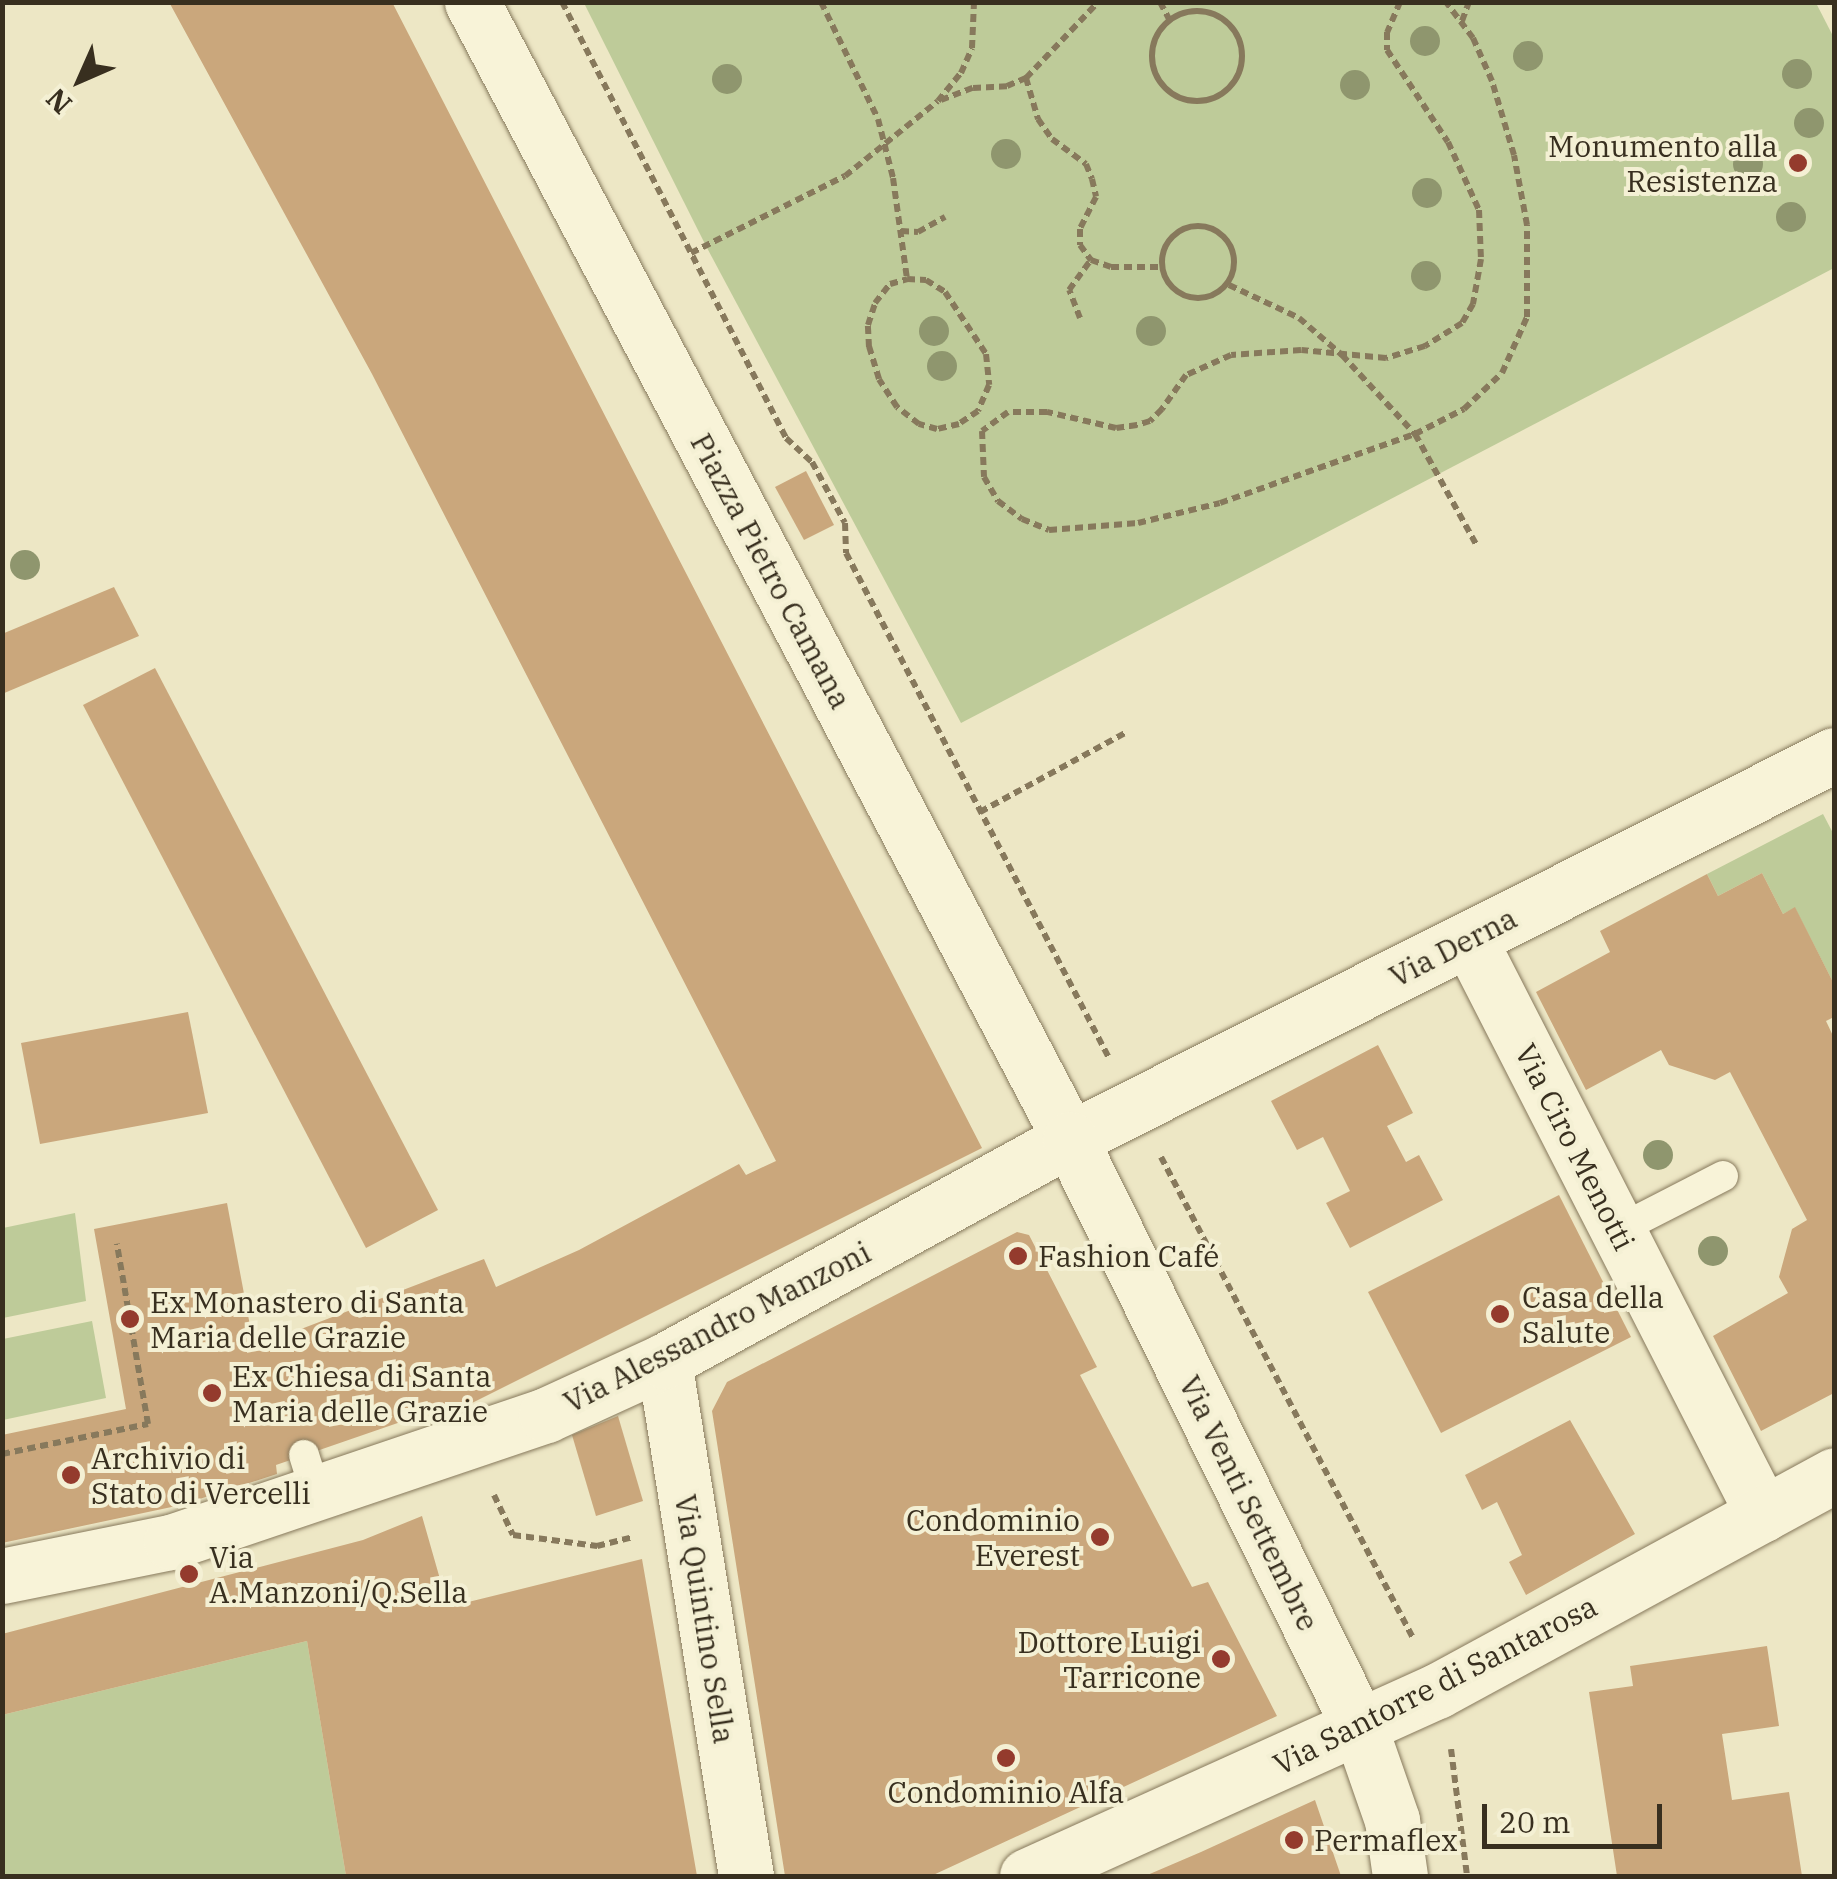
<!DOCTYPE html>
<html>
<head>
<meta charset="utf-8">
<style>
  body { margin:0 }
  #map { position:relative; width:1837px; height:1879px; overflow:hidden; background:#ede7c5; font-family:"IBM Plex Serif",serif }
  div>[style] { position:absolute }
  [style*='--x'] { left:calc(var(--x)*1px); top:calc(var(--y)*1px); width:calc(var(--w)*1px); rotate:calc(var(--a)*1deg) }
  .green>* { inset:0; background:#becb99 }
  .building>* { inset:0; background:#caa77c }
  .path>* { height:6px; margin-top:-3px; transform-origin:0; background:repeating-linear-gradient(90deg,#87795c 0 8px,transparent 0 13px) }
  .path>.ring { margin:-3px; padding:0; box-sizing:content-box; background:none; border:6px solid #87795c; border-radius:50% }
  .roads { filter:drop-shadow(0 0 2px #87795c) drop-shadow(0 0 2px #87795c) }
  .service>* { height:30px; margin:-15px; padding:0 15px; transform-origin:15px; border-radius:15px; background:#f8f3d8 }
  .minor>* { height:55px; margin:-27.5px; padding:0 27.5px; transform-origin:27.5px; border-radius:27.5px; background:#f8f3d8 }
  .secondary>* { height:55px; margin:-27.5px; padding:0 27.5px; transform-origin:27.5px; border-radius:27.5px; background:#f8f3d8 }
  .trees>* { width:30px; height:30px; margin:-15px; border-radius:50%; background:#8f966e }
  .dots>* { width:28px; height:28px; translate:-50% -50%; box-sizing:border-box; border:5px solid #f4f0d4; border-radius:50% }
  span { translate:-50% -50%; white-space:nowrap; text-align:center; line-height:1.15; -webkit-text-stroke:8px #f4f0d4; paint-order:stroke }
  .poi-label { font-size:30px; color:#382f1f }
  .right { translate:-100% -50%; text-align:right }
  .left { translate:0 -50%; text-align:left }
  .street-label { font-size:30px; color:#382f1f }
  .frame { position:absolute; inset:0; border:5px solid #382f1f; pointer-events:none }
  .north { position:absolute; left:30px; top:30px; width:100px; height:100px; -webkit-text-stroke:8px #f4f0d4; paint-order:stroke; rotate:225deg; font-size:28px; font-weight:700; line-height:40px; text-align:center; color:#382f1f }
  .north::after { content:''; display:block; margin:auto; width:35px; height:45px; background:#382f1f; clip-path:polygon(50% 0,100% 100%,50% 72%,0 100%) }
  .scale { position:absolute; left:1482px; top:1804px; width:180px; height:45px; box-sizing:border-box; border:5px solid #382f1f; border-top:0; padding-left:12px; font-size:30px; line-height:35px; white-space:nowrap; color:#382f1f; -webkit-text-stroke:8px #f4f0d4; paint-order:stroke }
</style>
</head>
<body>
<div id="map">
  <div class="green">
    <i style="clip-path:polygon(584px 3px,1816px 3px,1834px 38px,1834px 268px,961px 723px,706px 246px)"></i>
    <i style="clip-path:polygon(1823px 814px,1834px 835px,1834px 984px,1795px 908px,1783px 914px,1762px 873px,1718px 896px,1707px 874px)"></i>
    <i style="clip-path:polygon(75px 1213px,86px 1301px,3px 1318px,3px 1228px)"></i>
    <i style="clip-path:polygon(92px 1321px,106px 1398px,3px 1420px,3px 1339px)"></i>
    <i style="clip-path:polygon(307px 1641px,346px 1876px,3px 1876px,2px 1715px)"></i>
  </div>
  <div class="building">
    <i style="clip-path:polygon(169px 2px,392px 2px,982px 1148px,450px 1414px,447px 1406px,276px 1465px,277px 1474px,181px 1505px,2px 1543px,2px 1435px,126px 1409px,94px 1229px,227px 1203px,254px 1347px,484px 1259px,496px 1287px,579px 1250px,739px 1164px,746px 1175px,776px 1161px,372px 374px)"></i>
    <i style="clip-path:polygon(806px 471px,834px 525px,804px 540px,775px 487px)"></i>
    <i style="clip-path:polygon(114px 587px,139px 636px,2px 694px,2px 634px)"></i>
    <i style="clip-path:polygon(155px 668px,438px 1210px,366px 1248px,83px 705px)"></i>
    <i style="clip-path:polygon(1762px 873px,1783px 914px,1795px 907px,1834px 984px,1834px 1017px,1826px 1021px,1834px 1038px,1834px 1393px,1761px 1431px,1713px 1336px,1788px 1293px,1779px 1277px,1792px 1229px,1807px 1220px,1730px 1072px,1715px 1080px,1669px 1065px,1661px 1050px,1586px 1090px,1536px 992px,1610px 952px,1600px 931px,1707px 874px,1718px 896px)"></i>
    <i style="clip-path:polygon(188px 1012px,208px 1113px,40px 1144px,21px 1043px)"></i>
    <i style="clip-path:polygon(1378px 1045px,1413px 1113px,1387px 1126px,1406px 1162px,1419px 1155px,1443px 1200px,1350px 1248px,1326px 1203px,1350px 1191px,1323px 1137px,1297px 1150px,1271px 1101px)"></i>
    <i style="clip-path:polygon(1559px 1195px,1631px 1337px,1441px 1433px,1368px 1292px)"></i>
    <i style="clip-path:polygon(1017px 1232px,1029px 1235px,1097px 1367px,1080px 1375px,1192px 1587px,1208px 1582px,1277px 1716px,931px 1876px,785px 1876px,712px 1411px,727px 1382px)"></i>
    <i style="clip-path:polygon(618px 1416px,643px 1501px,596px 1516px,572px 1435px)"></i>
    <i style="clip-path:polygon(1570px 1420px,1635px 1534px,1526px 1595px,1509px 1562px,1522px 1555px,1497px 1502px,1482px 1510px,1465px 1475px)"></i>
    <i style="clip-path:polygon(422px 1516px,448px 1607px,642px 1559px,697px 1876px,346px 1876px,307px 1641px,2px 1715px,2px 1634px,363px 1540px)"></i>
    <i style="clip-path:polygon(1767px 1646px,1779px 1726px,1722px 1734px,1732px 1800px,1789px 1792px,1802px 1876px,1617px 1876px,1589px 1692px,1633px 1686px,1630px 1666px)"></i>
    <i style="clip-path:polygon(1315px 1800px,1341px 1876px,1145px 1876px,1201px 1852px)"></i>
  </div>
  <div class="path">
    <i style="--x:562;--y:2;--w:490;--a:62.8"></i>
    <i style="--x:786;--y:438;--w:35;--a:43"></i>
    <i style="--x:812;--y:462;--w:69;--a:61.6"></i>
    <i style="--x:845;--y:523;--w:30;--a:88"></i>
    <i style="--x:846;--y:553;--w:569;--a:62.49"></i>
    <i style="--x:821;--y:2;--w:130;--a:64"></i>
    <i style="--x:878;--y:119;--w:61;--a:75.7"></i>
    <i style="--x:893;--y:178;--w:102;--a:82.1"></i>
    <i style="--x:1160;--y:2;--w:21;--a:62"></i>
    <i style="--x:1400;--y:2;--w:33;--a:113"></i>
    <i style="--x:1387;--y:32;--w:18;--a:90"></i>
    <i style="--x:1387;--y:50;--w:110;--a:56.5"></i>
    <i style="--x:1448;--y:142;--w:75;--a:65.5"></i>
    <i style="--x:1479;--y:210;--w:49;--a:87.7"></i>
    <i style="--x:1481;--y:259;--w:46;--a:100.1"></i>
    <i style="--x:1473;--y:304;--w:22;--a:120"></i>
    <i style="--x:1462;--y:323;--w:44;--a:148.1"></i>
    <i style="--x:1425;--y:346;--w:41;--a:162.9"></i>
    <i style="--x:1386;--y:358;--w:85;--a:-174.6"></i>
    <i style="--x:1301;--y:350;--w:70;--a:175.9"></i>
    <i style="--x:1231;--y:355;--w:49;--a:156"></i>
    <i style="--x:1186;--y:375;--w:42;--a:125.2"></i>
    <i style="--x:1162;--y:409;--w:17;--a:135"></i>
    <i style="--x:1150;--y:421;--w:14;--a:163"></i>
    <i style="--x:1137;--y:425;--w:21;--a:172"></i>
    <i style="--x:1116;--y:428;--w:71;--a:-166.9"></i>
    <i style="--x:1047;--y:412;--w:39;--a:180"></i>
    <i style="--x:1008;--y:412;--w:32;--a:144"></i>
    <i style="--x:982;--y:431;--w:46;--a:87.5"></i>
    <i style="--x:984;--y:477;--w:28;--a:60"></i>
    <i style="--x:998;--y:501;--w:30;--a:37"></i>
    <i style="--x:1022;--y:519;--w:29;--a:22"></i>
    <i style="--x:1049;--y:530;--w:89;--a:-4.5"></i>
    <i style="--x:1138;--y:523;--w:84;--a:-13.7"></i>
    <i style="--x:1220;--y:503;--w:207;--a:-19.5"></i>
    <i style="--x:1415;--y:434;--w:55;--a:-27"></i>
    <i style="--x:1464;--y:409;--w:52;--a:-43.5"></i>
    <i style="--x:1502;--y:373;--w:61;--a:-65.9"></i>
    <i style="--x:1527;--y:317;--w:92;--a:-90"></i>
    <i style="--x:1527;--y:225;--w:71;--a:-100.5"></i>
    <i style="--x:1514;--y:155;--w:77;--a:-106.6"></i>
    <i style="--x:1492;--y:81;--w:47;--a:-113.8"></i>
    <i style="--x:1473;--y:38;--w:45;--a:-126.9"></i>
    <i class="ring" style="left:1152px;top:11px;width:84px;height:84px"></i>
    <i style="--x:1462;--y:21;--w:20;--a:-70"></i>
    <i style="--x:1026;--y:78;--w:43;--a:73.7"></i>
    <i style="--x:1038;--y:119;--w:24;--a:55"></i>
    <i style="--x:1052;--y:139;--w:42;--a:36.3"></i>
    <i style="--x:1086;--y:164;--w:16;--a:68"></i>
    <i style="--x:1092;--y:179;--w:18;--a:77"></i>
    <i style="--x:1096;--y:197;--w:36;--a:117"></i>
    <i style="--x:1080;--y:229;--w:16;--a:90"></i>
    <i style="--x:1080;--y:245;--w:19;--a:54"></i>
    <i style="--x:1091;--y:260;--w:21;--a:19"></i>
    <i style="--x:1111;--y:267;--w:49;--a:0"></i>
    <i style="--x:941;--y:100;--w:34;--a:-21"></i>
    <i style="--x:973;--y:88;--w:34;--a:-3"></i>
    <i style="--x:1007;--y:86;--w:21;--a:-23"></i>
    <i style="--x:1026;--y:78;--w:105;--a:-46.5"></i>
    <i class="ring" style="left:1162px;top:226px;width:66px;height:66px"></i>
    <i style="--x:901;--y:231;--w:17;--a:3"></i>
    <i style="--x:918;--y:232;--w:31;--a:-29"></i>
    <i style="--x:691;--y:253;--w:172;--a:-26.6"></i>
    <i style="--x:845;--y:176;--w:119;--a:-38.9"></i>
    <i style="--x:938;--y:101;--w:36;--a:-51"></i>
    <i style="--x:961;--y:73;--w:27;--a:-66"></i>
    <i style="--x:972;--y:48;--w:46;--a:-87.5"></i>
    <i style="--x:907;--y:279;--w:19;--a:3"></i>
    <i style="--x:926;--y:280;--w:22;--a:32"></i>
    <i style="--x:945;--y:292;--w:74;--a:56.5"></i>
    <i style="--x:986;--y:354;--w:31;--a:84"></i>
    <i style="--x:989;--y:385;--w:28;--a:113"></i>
    <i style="--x:978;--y:411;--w:23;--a:146"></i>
    <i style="--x:959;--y:424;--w:23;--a:167"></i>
    <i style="--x:937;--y:429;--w:19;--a:-164"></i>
    <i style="--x:919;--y:424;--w:28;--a:-142"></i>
    <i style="--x:897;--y:407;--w:33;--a:-123"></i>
    <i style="--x:879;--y:379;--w:34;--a:-107"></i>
    <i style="--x:869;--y:347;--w:22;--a:-93"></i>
    <i style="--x:868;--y:325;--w:23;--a:-72"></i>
    <i style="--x:875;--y:303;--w:24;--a:-52"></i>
    <i style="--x:890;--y:284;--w:18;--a:-16"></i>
    <i style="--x:1229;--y:285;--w:77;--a:25.2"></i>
    <i style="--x:1299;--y:318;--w:57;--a:40.7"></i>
    <i style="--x:1342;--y:355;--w:108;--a:47.3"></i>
    <i style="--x:1415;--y:434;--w:126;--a:61"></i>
    <i style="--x:1080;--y:318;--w:30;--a:-111"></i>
    <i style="--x:1069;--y:290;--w:37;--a:-54"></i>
    <i style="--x:980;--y:812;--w:167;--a:-28.6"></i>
    <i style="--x:1161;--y:1157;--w:543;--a:62.35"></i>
    <i style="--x:2;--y:1454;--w:149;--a:-11.6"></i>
    <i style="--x:148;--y:1424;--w:183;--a:-99.8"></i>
    <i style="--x:494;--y:1495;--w:44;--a:64.6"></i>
    <i style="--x:513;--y:1535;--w:85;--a:7.5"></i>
    <i style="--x:597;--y:1546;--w:38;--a:-14"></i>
    <i style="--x:1451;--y:1749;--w:128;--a:82.8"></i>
  </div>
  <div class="roads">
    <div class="service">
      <i style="--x:1618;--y:1230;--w:118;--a:-27.2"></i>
      <i style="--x:304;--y:1455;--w:41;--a:72.9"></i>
    </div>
    <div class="minor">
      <i style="--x:1469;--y:939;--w:646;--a:62.92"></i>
      <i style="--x:664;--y:1361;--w:521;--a:80.95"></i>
      <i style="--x:2;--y:1576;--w:172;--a:-11.4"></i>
      <i style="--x:171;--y:1542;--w:396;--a:-18.7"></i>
      <i style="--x:546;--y:1415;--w:130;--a:-24.6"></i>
      <i style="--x:664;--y:1361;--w:463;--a:-28.7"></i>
      <i style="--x:1070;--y:1139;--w:855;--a:-26.68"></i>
      <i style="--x:1027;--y:1876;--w:450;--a:-24.3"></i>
      <i style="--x:1437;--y:1691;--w:452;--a:-28.5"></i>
    </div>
    <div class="secondary">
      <i style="--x:472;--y:2;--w:1285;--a:62.26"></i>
      <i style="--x:1070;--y:1139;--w:657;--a:63.79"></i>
      <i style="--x:1360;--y:1728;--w:97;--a:70.8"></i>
      <i style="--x:1392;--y:1820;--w:57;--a:81.9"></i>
    </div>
  </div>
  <div class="trees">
    <i style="left:1425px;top:41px"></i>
    <i style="left:1528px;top:56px"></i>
    <i style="left:1797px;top:74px"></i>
    <i style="left:727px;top:79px"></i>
    <i style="left:1355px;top:85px"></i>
    <i style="left:1809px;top:123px"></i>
    <i style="left:1006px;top:154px"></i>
    <i style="left:1748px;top:164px"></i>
    <i style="left:1427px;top:193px"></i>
    <i style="left:1791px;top:217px"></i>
    <i style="left:1426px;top:276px"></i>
    <i style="left:934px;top:331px"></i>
    <i style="left:1151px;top:331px"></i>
    <i style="left:942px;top:366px"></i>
    <i style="left:25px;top:565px"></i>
    <i style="left:1658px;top:1155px"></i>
    <i style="left:1713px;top:1251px"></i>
  </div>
  <div class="dots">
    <i style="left:1798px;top:163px;background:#943b2d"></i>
    <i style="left:1018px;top:1256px;background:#943b2d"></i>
    <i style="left:1500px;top:1314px;background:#943b2d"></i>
    <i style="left:130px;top:1319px;background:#943b2d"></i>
    <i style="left:212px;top:1393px;background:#943b2d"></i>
    <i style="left:71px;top:1475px;background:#943b2d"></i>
    <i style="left:1100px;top:1537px;background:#943b2d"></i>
    <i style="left:189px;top:1574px;background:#943b2d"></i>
    <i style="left:1221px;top:1659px;background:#943b2d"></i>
    <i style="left:1006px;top:1758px;background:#943b2d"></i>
    <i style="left:1294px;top:1840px;background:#943b2d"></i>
  </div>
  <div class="poi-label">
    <span class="right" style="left:1778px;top:163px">Monumento alla<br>Resistenza</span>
    <span class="left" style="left:1038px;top:1256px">Fashion Café</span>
    <span class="left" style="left:1522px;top:1314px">Casa della<br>Salute</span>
    <span class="left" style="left:150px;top:1319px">Ex Monastero di Santa<br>Maria delle Grazie</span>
    <span class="left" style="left:232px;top:1393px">Ex Chiesa di Santa<br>Maria delle Grazie</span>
    <span class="left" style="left:91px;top:1475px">Archivio di<br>Stato di Vercelli</span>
    <span class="right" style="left:1080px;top:1537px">Condominio<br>Everest</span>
    <span class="left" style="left:209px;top:1574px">Via<br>A.Manzoni/Q.Sella</span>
    <span class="right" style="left:1201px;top:1659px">Dottore Luigi<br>Tarricone</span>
    <span style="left:1006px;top:1792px">Condominio Alfa</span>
    <span class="left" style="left:1314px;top:1840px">Permaflex</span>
  </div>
  <div class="street-label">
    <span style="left:771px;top:571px;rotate:62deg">Piazza Pietro Camana</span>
    <span style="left:1453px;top:947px;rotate:-27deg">Via Derna</span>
    <span style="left:1575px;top:1147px;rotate:63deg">Via Ciro Menotti</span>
    <span style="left:717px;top:1327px;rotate:-27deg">Via Alessandro Manzoni</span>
    <span style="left:1249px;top:1503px;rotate:64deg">Via Venti Settembre</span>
    <span style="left:705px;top:1619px;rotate:81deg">Via Quintino Sella</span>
    <span style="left:1435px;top:1685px;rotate:-27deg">Via Santorre di Santarosa</span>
  </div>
  <div class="frame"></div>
  <div class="north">N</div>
  <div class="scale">20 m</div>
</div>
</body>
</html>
